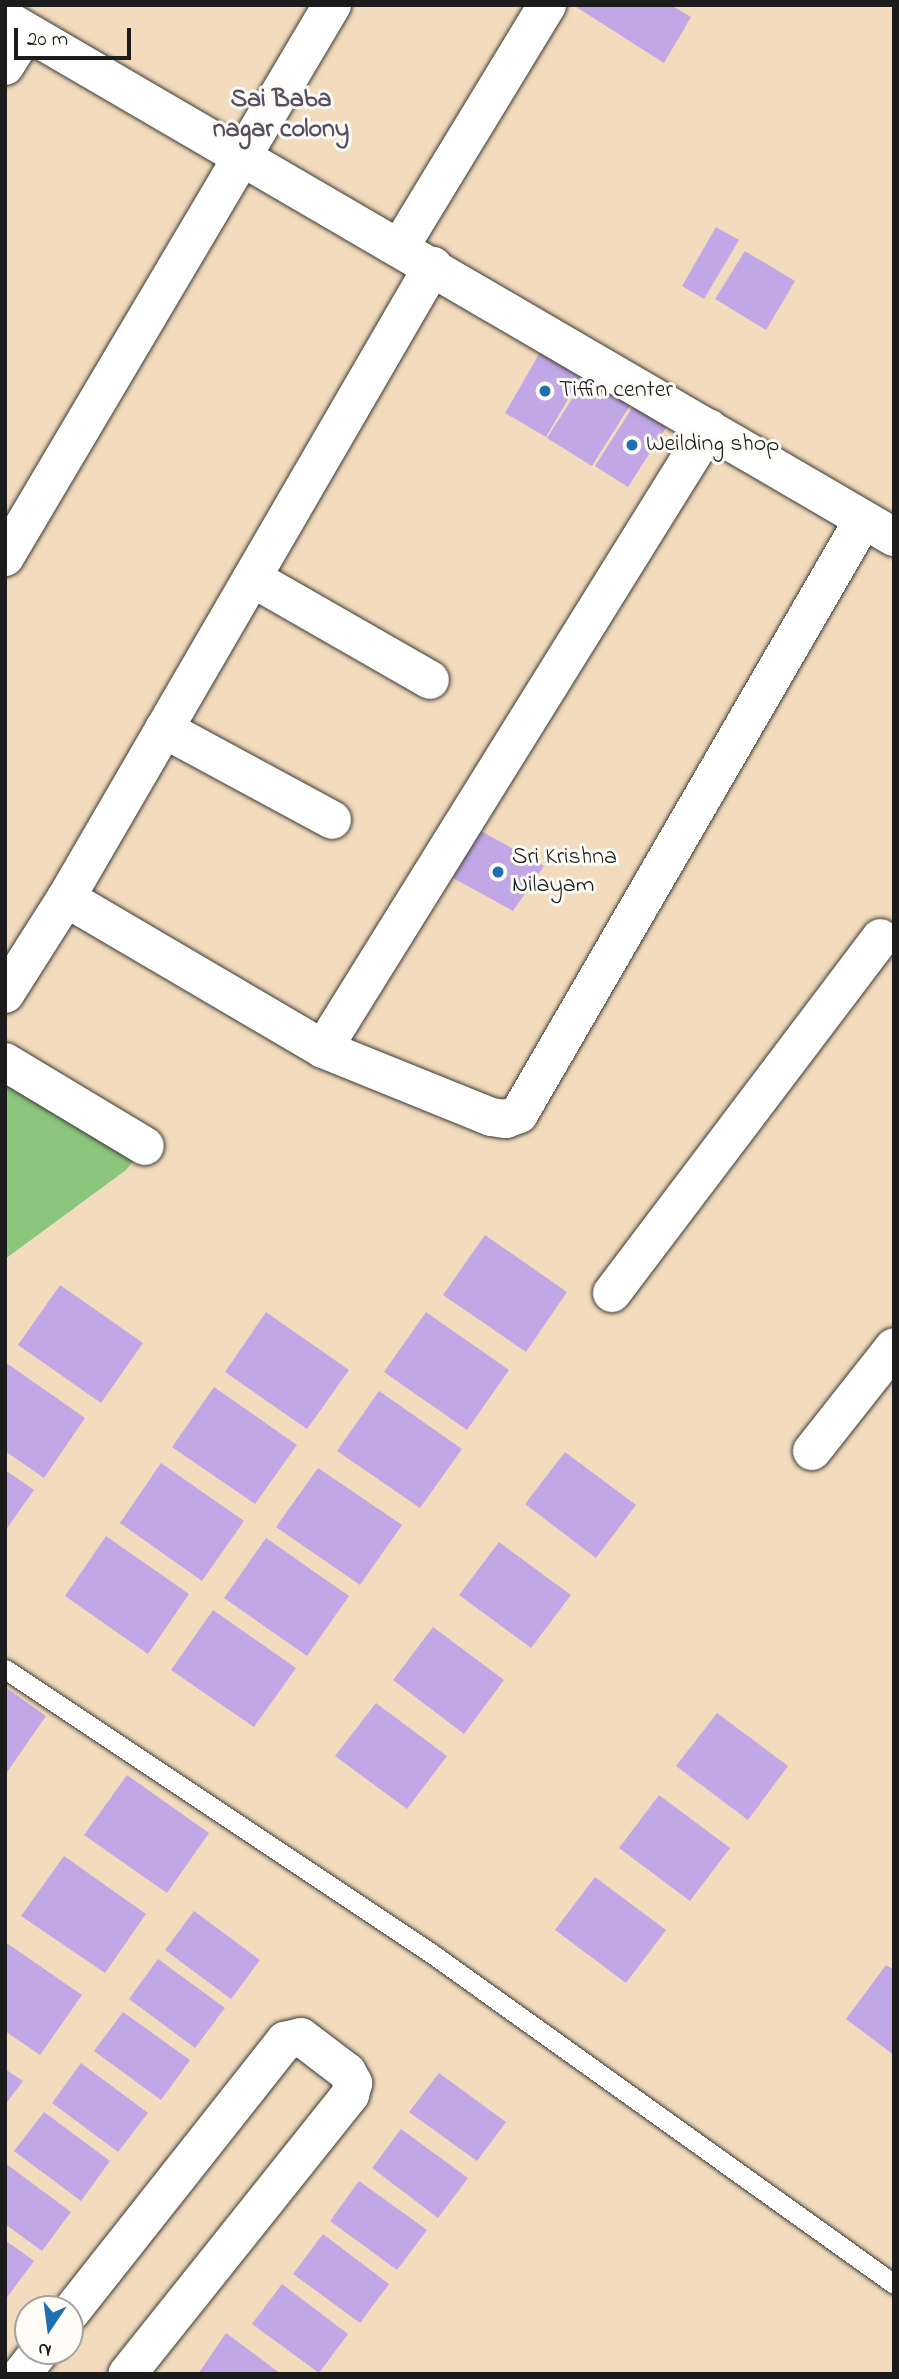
<!DOCTYPE html>
<html>
<head>
<meta charset="utf-8">
<style>
  body { margin:0 }
  #map { position:relative; width:899px; height:2379px; overflow:hidden; background:#f3dcbd; font-family:"Indie Flower",sans-serif }
  div>[style] { position:absolute }
  [style*='--x'] { left:calc(var(--x)*1px); top:calc(var(--y)*1px); width:calc(var(--w)*1px); rotate:calc(var(--a)*1deg) }
  .green>* { inset:0; background:#8ac67c }
  .building>* { inset:0; background:#c2a7e6 }
  .roads { filter:drop-shadow(0 0 2px #3c3934) drop-shadow(0 0 2px #3c3934) }
  .service>* { height:19px; margin:-9.5px; padding:0 9.5px; transform-origin:9.5px; border-radius:9.5px; background:#fff }
  .minor>* { height:38px; margin:-19px; padding:0 19px; transform-origin:19px; border-radius:19px; background:#fff }
  .dots>* { width:19px; height:19px; translate:-50% -50%; box-sizing:border-box; border:4px solid #fdfcf7; border-radius:50% }
  span { translate:-50% -50%; white-space:nowrap; text-align:center; line-height:1.15; -webkit-text-stroke:6px #fdfcf7; paint-order:stroke }
  .poi-label { font-size:24px; color:#1c1c1c }
  .left { translate:0 -50%; text-align:left }
  .neighbourhood-label { font-size:26px; color:#564d63; font-weight:700 }
  .frame { position:absolute; inset:0; border:7px solid #1c1c1c; pointer-events:none }
  .north { position:absolute; left:14px; top:2295px; width:70px; height:70px; box-sizing:border-box; background:#fdfcf7; border:2px solid #a3a29f; border-radius:50%; rotate:193deg; font-size:19px; font-weight:700; line-height:28px; text-align:center; color:#1c1c1c }
  .north::after { content:''; display:block; margin:auto; width:24px; height:32px; background:#1f6fb2; clip-path:polygon(50% 0,100% 100%,50% 72%,0 100%) }
  .scale { position:absolute; left:14px; top:28px; width:117px; height:32px; box-sizing:border-box; border:4px solid #1c1c1c; border-top:0; padding-left:9px; font-size:21px; line-height:24px; white-space:nowrap; color:#1c1c1c; -webkit-text-stroke:5px #fdfcf7; paint-order:stroke }
</style>
</head>
<body>
<div id="map">
  <div class="green">
    <i style="clip-path:polygon(5px 1062px,145px 1146px,126px 1170px,5px 1259px)"></i>
  </div>
  <div class="building">
    <i style="clip-path:polygon(573px 5px,671px 5px,691px 17px,664px 63px)"></i>
    <i style="clip-path:polygon(716px 227px,739px 240px,704px 299px,682px 286px)"></i>
    <i style="clip-path:polygon(745px 251px,795px 281px,766px 330px,715px 299px)"></i>
    <i style="clip-path:polygon(545px 344px,586px 368px,546px 437px,505px 413px)"></i>
    <i style="clip-path:polygon(590px 371px,634px 399px,592px 466px,547px 438px)"></i>
    <i style="clip-path:polygon(636px 402px,669px 423px,628px 487px,595px 466px)"></i>
    <i style="clip-path:polygon(481px 831px,544px 866px,513px 911px,453px 878px)"></i>
    <i style="clip-path:polygon(485px 1235px,567px 1292px,526px 1352px,443px 1295px)"></i>
    <i style="clip-path:polygon(60px 1285px,143px 1343px,101px 1403px,18px 1345px)"></i>
    <i style="clip-path:polygon(266px 1312px,349px 1370px,307px 1429px,225px 1372px)"></i>
    <i style="clip-path:polygon(426px 1312px,509px 1370px,467px 1430px,384px 1372px)"></i>
    <i style="clip-path:polygon(5px 1362px,85px 1418px,44px 1478px,5px 1451px)"></i>
    <i style="clip-path:polygon(214px 1387px,297px 1445px,255px 1504px,172px 1447px)"></i>
    <i style="clip-path:polygon(379px 1391px,462px 1449px,420px 1508px,337px 1451px)"></i>
    <i style="clip-path:polygon(565px 1452px,636px 1505px,596px 1558px,525px 1504px)"></i>
    <i style="clip-path:polygon(161px 1463px,244px 1521px,202px 1581px,120px 1523px)"></i>
    <i style="clip-path:polygon(318px 1468px,402px 1525px,360px 1585px,276px 1527px)"></i>
    <i style="clip-path:polygon(5px 1470px,34px 1490px,5px 1531px)"></i>
    <i style="clip-path:polygon(106px 1536px,189px 1594px,148px 1654px,65px 1596px)"></i>
    <i style="clip-path:polygon(266px 1538px,349px 1596px,307px 1656px,224px 1598px)"></i>
    <i style="clip-path:polygon(499px 1542px,571px 1595px,531px 1648px,459px 1595px)"></i>
    <i style="clip-path:polygon(213px 1610px,296px 1668px,254px 1727px,171px 1670px)"></i>
    <i style="clip-path:polygon(433px 1627px,504px 1680px,464px 1734px,393px 1680px)"></i>
    <i style="clip-path:polygon(5px 1687px,46px 1716px,5px 1775px)"></i>
    <i style="clip-path:polygon(376px 1703px,447px 1756px,407px 1809px,335px 1756px)"></i>
    <i style="clip-path:polygon(717px 1713px,788px 1766px,748px 1820px,676px 1766px)"></i>
    <i style="clip-path:polygon(127px 1775px,209px 1833px,167px 1893px,84px 1835px)"></i>
    <i style="clip-path:polygon(659px 1795px,730px 1848px,690px 1901px,619px 1848px)"></i>
    <i style="clip-path:polygon(64px 1856px,146px 1914px,105px 1973px,21px 1916px)"></i>
    <i style="clip-path:polygon(595px 1877px,666px 1930px,626px 1983px,555px 1930px)"></i>
    <i style="clip-path:polygon(194px 1911px,260px 1960px,231px 1999px,165px 1950px)"></i>
    <i style="clip-path:polygon(5px 1942px,82px 1995px,40px 2055px,5px 2031px)"></i>
    <i style="clip-path:polygon(158px 1959px,225px 2008px,195px 2048px,129px 1999px)"></i>
    <i style="clip-path:polygon(886px 1965px,894px 1970px,894px 2055px,846px 2019px)"></i>
    <i style="clip-path:polygon(123px 2012px,190px 2060px,161px 2100px,94px 2051px)"></i>
    <i style="clip-path:polygon(81px 2063px,148px 2113px,118px 2152px,52px 2103px)"></i>
    <i style="clip-path:polygon(5px 2069px,23px 2081px,5px 2105px)"></i>
    <i style="clip-path:polygon(439px 2073px,506px 2122px,477px 2161px,409px 2112px)"></i>
    <i style="clip-path:polygon(44px 2112px,110px 2161px,81px 2201px,14px 2151px)"></i>
    <i style="clip-path:polygon(401px 2129px,468px 2178px,438px 2218px,372px 2168px)"></i>
    <i style="clip-path:polygon(5px 2163px,71px 2212px,42px 2251px,5px 2224px)"></i>
    <i style="clip-path:polygon(359px 2181px,427px 2230px,397px 2270px,330px 2221px)"></i>
    <i style="clip-path:polygon(323px 2234px,389px 2284px,360px 2323px,293px 2274px)"></i>
    <i style="clip-path:polygon(5px 2240px,34px 2261px,5px 2300px)"></i>
    <i style="clip-path:polygon(282px 2284px,348px 2334px,319px 2373px,252px 2324px)"></i>
    <i style="clip-path:polygon(226px 2333px,281px 2374px,198px 2374px)"></i>
  </div>
  <div class="roads">
    <div class="service">
      <i style="--x:5;--y:1669;--w:512;--a:33.69"></i>
      <i style="--x:431;--y:1953;--w:569;--a:35.56"></i>
    </div>
    <div class="minor">
      <i style="--x:5;--y:19;--w:1029;--a:30.23"></i>
      <i style="--x:5;--y:66;--w:40;--a:-58"></i>
      <i style="--x:400;--y:247;--w:283;--a:-58.7"></i>
      <i style="--x:5;--y:557;--w:642;--a:-59.36"></i>
      <i style="--x:252;--y:578;--w:205;--a:29.8"></i>
      <i style="--x:164;--y:729;--w:191;--a:28.4"></i>
      <i style="--x:66;--y:898;--w:298;--a:30.4"></i>
      <i style="--x:323;--y:1049;--w:181;--a:22"></i>
      <i style="--x:491;--y:1117;--w:15;--a:8"></i>
      <i style="--x:506;--y:1119;--w:14;--a:-21"></i>
      <i style="--x:519;--y:1114;--w:686;--a:-59.92"></i>
      <i style="--x:5;--y:994;--w:114;--a:-57.6"></i>
      <i style="--x:66;--y:898;--w:731;--a:-59.86"></i>
      <i style="--x:323;--y:1049;--w:731;--a:-58.14"></i>
      <i style="--x:5;--y:1062;--w:163;--a:31"></i>
      <i style="--x:612;--y:1293;--w:445;--a:-52.9"></i>
      <i style="--x:812;--y:1451;--w:132;--a:-51.7"></i>
      <i style="--x:70;--y:2313;--w:347;--a:-51.7"></i>
      <i style="--x:285;--y:2041;--w:16;--a:-14"></i>
      <i style="--x:301;--y:2037;--w:58;--a:37.3"></i>
      <i style="--x:347;--y:2072;--w:13;--a:61"></i>
      <i style="--x:353;--y:2083;--w:12;--a:104"></i>
      <i style="--x:350;--y:2095;--w:357;--a:128.6"></i>
      <i style="--x:22;--y:2374;--w:29;--a:-52"></i>
    </div>
  </div>
  <div class="dots">
    <i style="left:545px;top:391px;background:#1f6fb2"></i>
    <i style="left:632px;top:445px;background:#1f6fb2"></i>
    <i style="left:498px;top:872px;background:#1f6fb2"></i>
  </div>
  <div class="poi-label">
    <span class="left" style="left:559px;top:391px">Tiffin center</span>
    <span class="left" style="left:646px;top:445px">Weilding shop</span>
    <span class="left" style="left:512px;top:872px">Sri Krishna<br>Nilayam</span>
  </div>
  <div class="neighbourhood-label">
    <span style="left:281px;top:116px">Sai Baba<br>nagar colony</span>
  </div>
  <div class="frame"></div>
  <div class="north">N</div>
  <div class="scale">20 m</div>
</div>
</body>
</html>
